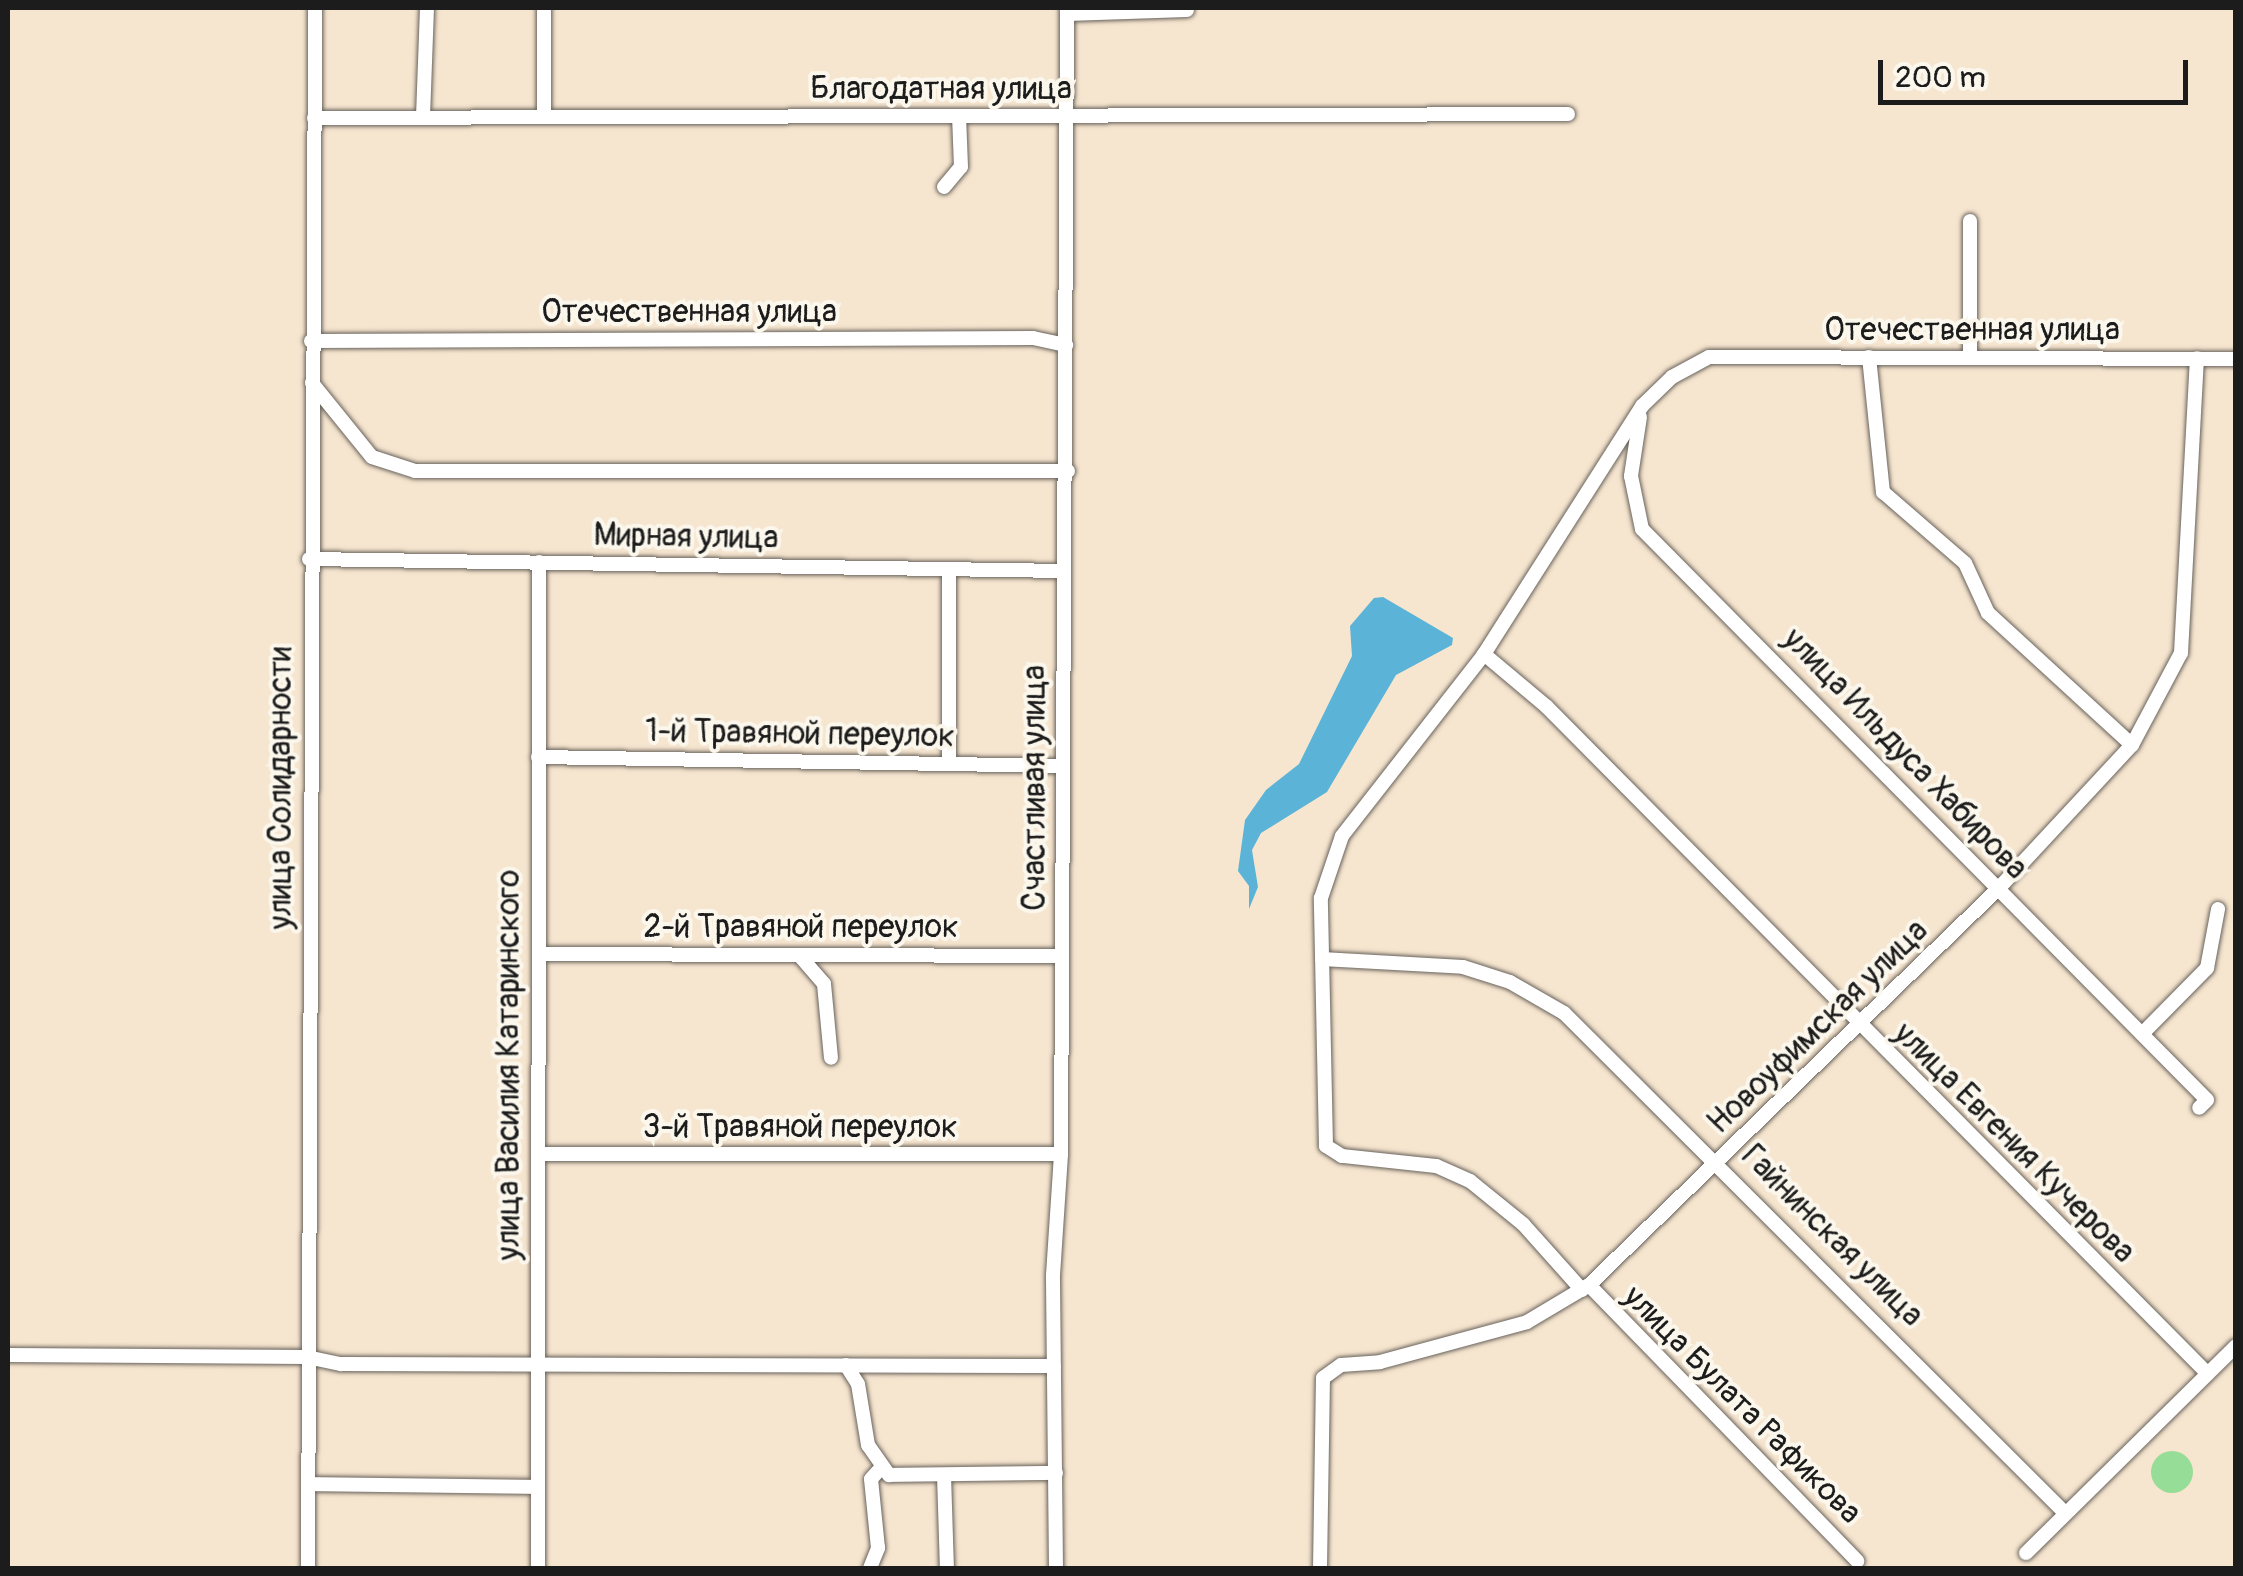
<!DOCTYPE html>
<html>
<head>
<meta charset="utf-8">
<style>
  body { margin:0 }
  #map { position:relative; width:2243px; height:1576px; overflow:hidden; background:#f6e5cf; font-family:Pangolin,sans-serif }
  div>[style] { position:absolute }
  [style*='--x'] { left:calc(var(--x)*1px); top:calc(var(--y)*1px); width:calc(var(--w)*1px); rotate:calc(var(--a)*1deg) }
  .green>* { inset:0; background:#96dd97 }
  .round { border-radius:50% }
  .water>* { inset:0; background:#5bb4d8 }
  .roads { filter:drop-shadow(0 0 2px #68625b) drop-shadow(0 0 2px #68625b) }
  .minor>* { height:14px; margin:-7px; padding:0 7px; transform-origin:7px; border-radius:7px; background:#fff }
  span { translate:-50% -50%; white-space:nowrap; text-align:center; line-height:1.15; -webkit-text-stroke:8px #fbf7ec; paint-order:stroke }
  .street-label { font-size:32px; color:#1c1c1c }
  .frame { position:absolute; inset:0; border:10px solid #1c1c1c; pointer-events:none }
  .scale { position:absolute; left:1878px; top:60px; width:310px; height:45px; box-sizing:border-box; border:5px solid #1c1c1c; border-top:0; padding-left:12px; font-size:30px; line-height:35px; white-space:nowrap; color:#1c1c1c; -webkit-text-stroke:8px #fbf7ec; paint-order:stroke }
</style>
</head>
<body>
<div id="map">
  <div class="green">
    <i class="round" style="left:2151px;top:1451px;width:42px;height:42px"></i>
  </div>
  <div class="water">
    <i style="clip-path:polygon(1383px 597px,1453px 638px,1452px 645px,1396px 675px,1327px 792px,1261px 833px,1252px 850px,1258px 887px,1249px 909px,1249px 886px,1238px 871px,1245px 820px,1266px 790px,1299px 764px,1352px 656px,1350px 626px,1374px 598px)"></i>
  </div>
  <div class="roads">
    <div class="minor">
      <i style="--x:1067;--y:14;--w:120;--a:-1.9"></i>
      <i style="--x:423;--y:117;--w:109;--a:-87.9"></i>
      <i style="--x:544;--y:117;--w:109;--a:-90"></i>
      <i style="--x:314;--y:118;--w:1254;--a:-0.18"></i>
      <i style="--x:944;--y:187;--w:26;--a:-50"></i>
      <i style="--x:961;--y:167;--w:51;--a:-92.2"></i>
      <i style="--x:311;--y:341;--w:722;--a:-0.24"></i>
      <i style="--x:1033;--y:338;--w:34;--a:12"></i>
      <i style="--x:1869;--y:357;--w:136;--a:84.1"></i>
      <i style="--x:1883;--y:492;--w:108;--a:40.9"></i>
      <i style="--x:1965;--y:563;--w:55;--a:65.3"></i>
      <i style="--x:1988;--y:613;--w:195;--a:42.5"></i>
      <i style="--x:1970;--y:358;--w:137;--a:-90"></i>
      <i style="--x:312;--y:383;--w:95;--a:51"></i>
      <i style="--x:372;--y:457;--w:45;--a:18"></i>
      <i style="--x:415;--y:471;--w:653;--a:0"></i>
      <i style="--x:1640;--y:417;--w:60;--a:98.7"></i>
      <i style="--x:1631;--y:476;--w:54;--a:78.3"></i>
      <i style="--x:1642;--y:529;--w:803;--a:45.3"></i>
      <i style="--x:2207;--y:1100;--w:11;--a:135"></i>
      <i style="--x:309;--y:559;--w:754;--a:0.91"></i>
      <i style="--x:949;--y:569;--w:195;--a:90"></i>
      <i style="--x:1484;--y:654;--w:81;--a:40"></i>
      <i style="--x:1546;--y:706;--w:940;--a:45.26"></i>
      <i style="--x:538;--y:757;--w:524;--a:0.98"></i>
      <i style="--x:540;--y:954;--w:522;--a:0.22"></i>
      <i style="--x:799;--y:955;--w:38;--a:49"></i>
      <i style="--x:824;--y:984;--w:74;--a:84.6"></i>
      <i style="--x:1322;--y:959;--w:141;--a:3.2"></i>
      <i style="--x:1463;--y:967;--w:49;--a:17.7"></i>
      <i style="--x:1510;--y:982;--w:62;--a:29.9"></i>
      <i style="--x:1564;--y:1013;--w:708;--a:44.94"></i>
      <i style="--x:2142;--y:1034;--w:93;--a:-45.4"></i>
      <i style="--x:2207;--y:968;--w:60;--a:-79.4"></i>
      <i style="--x:538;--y:1154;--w:523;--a:0"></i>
      <i style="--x:1589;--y:1285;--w:385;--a:45.8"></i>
      <i style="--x:1582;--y:1290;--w:89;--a:-131.8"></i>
      <i style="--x:1523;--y:1224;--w:68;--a:-140.9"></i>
      <i style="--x:1470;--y:1181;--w:37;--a:-156"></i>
      <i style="--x:1436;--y:1166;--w:95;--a:-173.9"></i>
      <i style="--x:1342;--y:1156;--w:19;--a:-148"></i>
      <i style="--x:1326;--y:1146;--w:248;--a:-91.2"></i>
      <i style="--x:1321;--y:898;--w:65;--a:-71.3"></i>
      <i style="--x:1342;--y:836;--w:231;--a:-52"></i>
      <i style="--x:1484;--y:654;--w:294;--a:-57.5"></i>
      <i style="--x:1642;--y:406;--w:42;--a:-44"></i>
      <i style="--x:1672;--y:377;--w:42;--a:-28.4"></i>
      <i style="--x:1709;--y:357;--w:527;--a:0.22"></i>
      <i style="--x:8;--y:1355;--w:299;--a:0.4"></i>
      <i style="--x:307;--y:1357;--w:35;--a:12"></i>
      <i style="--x:341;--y:1364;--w:713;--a:0.16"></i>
      <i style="--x:846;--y:1365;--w:22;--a:58"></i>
      <i style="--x:858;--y:1384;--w:62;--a:80.7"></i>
      <i style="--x:868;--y:1445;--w:37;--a:55"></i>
      <i style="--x:889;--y:1475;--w:167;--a:-0.7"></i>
      <i style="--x:944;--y:1475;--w:93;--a:88.2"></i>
      <i style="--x:308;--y:1484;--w:230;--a:0.7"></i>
      <i style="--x:2026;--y:1553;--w:295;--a:-44.6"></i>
      <i style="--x:308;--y:1568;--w:1560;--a:-89.74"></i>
      <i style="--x:538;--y:1568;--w:1006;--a:-89.94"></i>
      <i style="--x:870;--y:1568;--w:22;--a:-68"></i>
      <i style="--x:878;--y:1548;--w:69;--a:-95.8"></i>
      <i style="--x:871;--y:1479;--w:15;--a:-48"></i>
      <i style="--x:1056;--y:1568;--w:293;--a:-90.6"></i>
      <i style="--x:1053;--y:1275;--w:121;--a:-86.2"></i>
      <i style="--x:1061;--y:1154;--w:1146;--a:-89.7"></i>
      <i style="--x:1320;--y:1568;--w:190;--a:-89.1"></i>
      <i style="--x:1323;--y:1378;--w:22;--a:-36"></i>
      <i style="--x:1341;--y:1365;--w:39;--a:-4"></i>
      <i style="--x:1380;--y:1362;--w:152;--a:-15.2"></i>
      <i style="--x:1527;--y:1322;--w:72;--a:-30.8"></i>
      <i style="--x:1589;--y:1285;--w:571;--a:-44.08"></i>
      <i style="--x:1999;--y:888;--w:195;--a:-47.1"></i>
      <i style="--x:2132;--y:745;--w:104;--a:-62"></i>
      <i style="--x:2181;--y:653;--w:295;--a:-86.9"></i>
    </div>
  </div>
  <div class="street-label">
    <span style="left:941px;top:89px">Благодатная улица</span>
    <span style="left:689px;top:312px">Отечественная улица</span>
    <span style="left:1972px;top:330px">Отечественная улица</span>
    <span style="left:686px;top:537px;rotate:1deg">Мирная улица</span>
    <span style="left:800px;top:734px;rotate:1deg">1-й Травяной переулок</span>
    <span style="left:1905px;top:754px;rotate:46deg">улица Ильдуса Хабирова</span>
    <span style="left:281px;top:788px;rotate:-90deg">улица Солидарности</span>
    <span style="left:1035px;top:788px;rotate:-90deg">Счастливая улица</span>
    <span style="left:801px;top:927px">2-й Травяной переулок</span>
    <span style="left:1818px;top:1027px;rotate:-44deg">Новоуфимская улица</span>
    <span style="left:509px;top:1065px;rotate:-90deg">улица Василия Катаринского</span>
    <span style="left:800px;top:1127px">3-й Травяной переулок</span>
    <span style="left:2014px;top:1143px;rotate:45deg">улица Евгения Кучерова</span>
    <span style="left:1832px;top:1236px;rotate:45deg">Гайнинская улица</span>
    <span style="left:1742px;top:1405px;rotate:45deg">улица Булата Рафикова</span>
  </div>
  <div class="frame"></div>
  <div class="scale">200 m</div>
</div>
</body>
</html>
